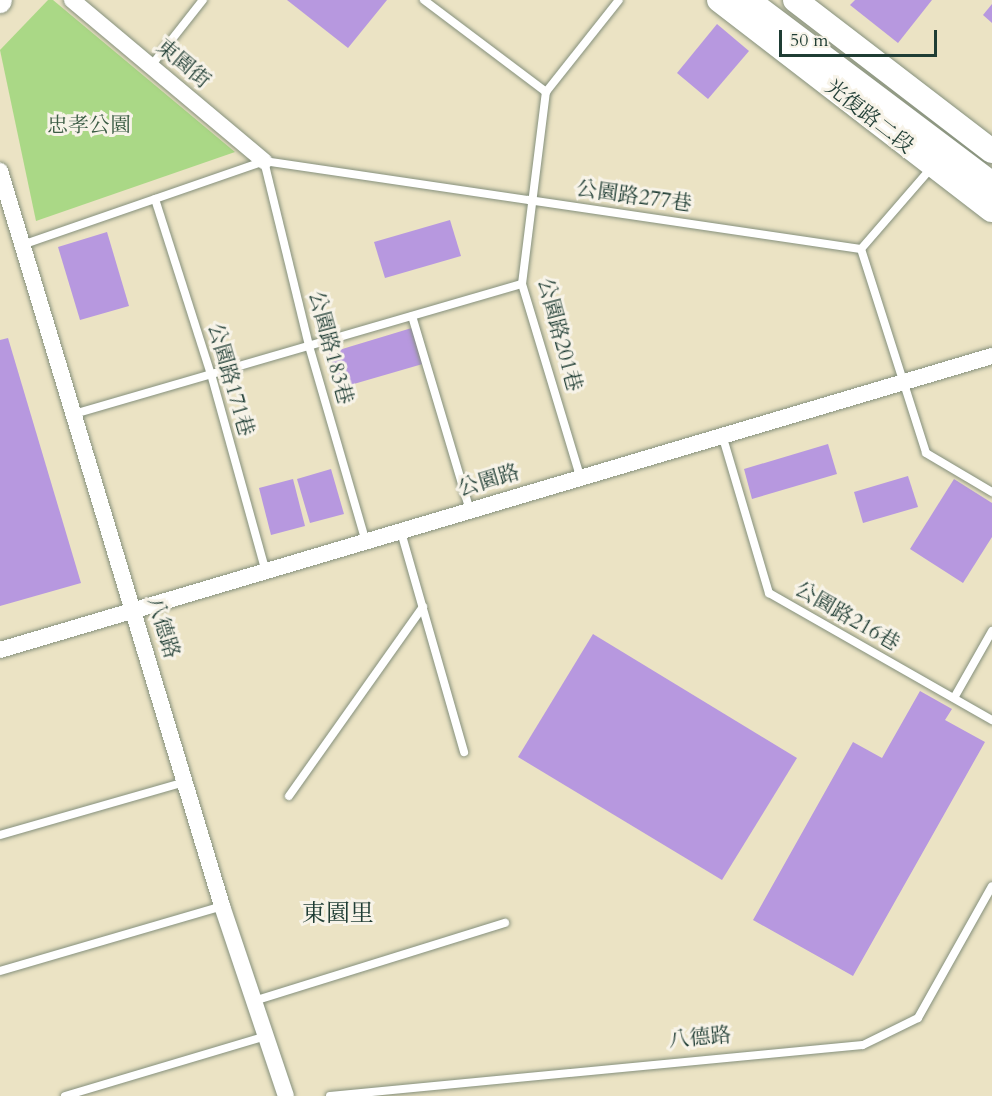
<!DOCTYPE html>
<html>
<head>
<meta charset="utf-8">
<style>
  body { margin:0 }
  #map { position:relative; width:992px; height:1096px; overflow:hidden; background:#ebe3c4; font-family:Cardo,"Noto Serif TC",serif }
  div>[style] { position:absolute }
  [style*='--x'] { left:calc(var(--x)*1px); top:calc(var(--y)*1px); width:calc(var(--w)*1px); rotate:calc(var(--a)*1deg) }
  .green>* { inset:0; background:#aad886 }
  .building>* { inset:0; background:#b798df }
  .roads { filter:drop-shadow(0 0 2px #85907c) drop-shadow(0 0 2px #85907c) }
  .service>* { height:8px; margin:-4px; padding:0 4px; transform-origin:4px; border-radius:4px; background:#fff }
  .minor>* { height:16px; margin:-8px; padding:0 8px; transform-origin:8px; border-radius:8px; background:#fff }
  .tertiary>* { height:21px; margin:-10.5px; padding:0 10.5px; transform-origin:10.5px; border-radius:10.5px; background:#fff }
  .secondary>* { height:24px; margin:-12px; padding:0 12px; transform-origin:12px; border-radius:12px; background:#fff }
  span { translate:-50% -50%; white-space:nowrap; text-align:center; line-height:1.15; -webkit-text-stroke:6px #f7f3e8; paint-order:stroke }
  .street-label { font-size:21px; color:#1f3d34 }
  .park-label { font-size:21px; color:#3b5c44 }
  .quarter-label { font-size:24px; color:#1f3d34 }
  .scale { position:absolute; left:779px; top:30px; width:158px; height:27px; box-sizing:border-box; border:3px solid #1f3d34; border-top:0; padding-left:8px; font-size:18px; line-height:21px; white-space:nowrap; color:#1f3d34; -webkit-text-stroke:4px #f7f3e8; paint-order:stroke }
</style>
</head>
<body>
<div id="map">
  <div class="green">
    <i style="clip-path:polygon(48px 0,53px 0,235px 152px,36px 221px,0 50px)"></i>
  </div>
  <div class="building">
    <i style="clip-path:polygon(287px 0,387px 0,348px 48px)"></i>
    <i style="clip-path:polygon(855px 0,932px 0,898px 43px,850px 5px)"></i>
    <i style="clip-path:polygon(992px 4px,992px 23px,983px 15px)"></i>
    <i style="clip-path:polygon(717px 24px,749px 51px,708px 99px,677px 73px)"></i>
    <i style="clip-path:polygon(450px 220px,461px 256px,385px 278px,374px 242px)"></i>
    <i style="clip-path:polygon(107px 232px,129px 306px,80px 320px,58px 247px)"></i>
    <i style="clip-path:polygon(415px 327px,426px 363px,340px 388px,329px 353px)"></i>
    <i style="clip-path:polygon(8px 338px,81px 583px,0 606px,0 340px)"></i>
    <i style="clip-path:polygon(828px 444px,837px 474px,752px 499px,744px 469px)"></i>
    <i style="clip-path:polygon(331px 469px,344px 514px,310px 523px,297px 479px)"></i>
    <i style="clip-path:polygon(908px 476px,918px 507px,863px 523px,854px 492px)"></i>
    <i style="clip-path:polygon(293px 479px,305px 526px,271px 535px,259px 488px)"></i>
    <i style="clip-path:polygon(954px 479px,992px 503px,992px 537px,963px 583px,910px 549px)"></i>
    <i style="clip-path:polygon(593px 634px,797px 758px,722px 880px,518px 757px)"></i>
    <i style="clip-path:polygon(920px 691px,952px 709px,945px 720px,985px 742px,853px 976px,753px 920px,853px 742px,882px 758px)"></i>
  </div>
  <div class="roads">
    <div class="service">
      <i style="--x:424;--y:0;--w:153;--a:37"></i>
      <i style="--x:151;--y:66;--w:84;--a:-51.8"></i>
      <i style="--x:264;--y:161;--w:190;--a:76.3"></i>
      <i style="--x:309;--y:346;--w:204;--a:73.8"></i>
      <i style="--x:155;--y:199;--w:184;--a:72.3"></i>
      <i style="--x:211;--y:374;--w:205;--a:74.5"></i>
      <i style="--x:22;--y:245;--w:256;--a:-19.1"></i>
      <i style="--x:264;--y:161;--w:603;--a:8.39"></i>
      <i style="--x:861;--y:249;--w:214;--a:72.3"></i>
      <i style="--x:926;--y:453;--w:77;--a:30.6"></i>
      <i style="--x:861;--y:249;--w:108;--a:-49.1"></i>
      <i style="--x:412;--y:316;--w:203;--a:73.4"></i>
      <i style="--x:74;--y:414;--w:466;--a:-16.2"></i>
      <i style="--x:723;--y:438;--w:162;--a:73.5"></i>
      <i style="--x:769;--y:593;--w:257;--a:29.7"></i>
      <i style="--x:580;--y:476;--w:201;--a:-106.8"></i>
      <i style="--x:522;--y:284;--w:193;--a:-82.9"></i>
      <i style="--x:546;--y:92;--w:117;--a:-51.6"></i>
      <i style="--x:401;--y:532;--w:229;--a:74"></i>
      <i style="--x:954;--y:698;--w:77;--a:-60.4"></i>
      <i style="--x:289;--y:796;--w:232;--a:-54.7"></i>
      <i style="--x:0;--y:835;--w:192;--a:-16"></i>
      <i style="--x:0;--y:971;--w:231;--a:-16.3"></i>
      <i style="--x:254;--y:1001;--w:263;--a:-17.3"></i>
      <i style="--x:65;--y:1096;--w:210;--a:-16.6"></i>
      <i style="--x:330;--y:1096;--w:535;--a:-5.47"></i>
      <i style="--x:863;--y:1045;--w:61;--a:-26.1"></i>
      <i style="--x:918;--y:1018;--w:151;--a:-60.7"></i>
    </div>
    <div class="minor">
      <i style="--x:72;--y:0;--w:251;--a:40"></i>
      <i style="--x:0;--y:171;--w:768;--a:73.19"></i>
      <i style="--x:222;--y:906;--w:200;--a:71.4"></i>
      <i style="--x:0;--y:650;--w:1035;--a:-16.51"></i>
    </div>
    <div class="tertiary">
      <i style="--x:0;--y:2;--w:2;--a:-63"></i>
    </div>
    <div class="secondary">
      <i style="--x:719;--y:0;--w:344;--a:37.6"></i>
      <i style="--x:748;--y:0;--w:306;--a:37"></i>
      <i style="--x:795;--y:0;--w:248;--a:37.5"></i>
    </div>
  </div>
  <div class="street-label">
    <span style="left:183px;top:64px;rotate:40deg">東園街</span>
    <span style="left:869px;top:117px;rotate:38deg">光復路二段</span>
    <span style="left:634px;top:197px;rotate:8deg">公園路277巷</span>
    <span style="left:559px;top:335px;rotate:75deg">公園路201巷</span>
    <span style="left:330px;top:348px;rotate:75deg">公園路183巷</span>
    <span style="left:230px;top:380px;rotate:74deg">公園路171巷</span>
    <span style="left:489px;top:481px;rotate:-17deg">公園路</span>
    <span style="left:847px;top:617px;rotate:30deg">公園路216巷</span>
    <span style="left:163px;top:628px;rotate:73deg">八德路</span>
    <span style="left:700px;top:1038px;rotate:-5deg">八德路</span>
  </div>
  <div class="park-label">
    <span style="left:89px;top:126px">忠孝公園</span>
  </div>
  <div class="quarter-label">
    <span style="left:338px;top:914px">東園里</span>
  </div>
  <div class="scale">50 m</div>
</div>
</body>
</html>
